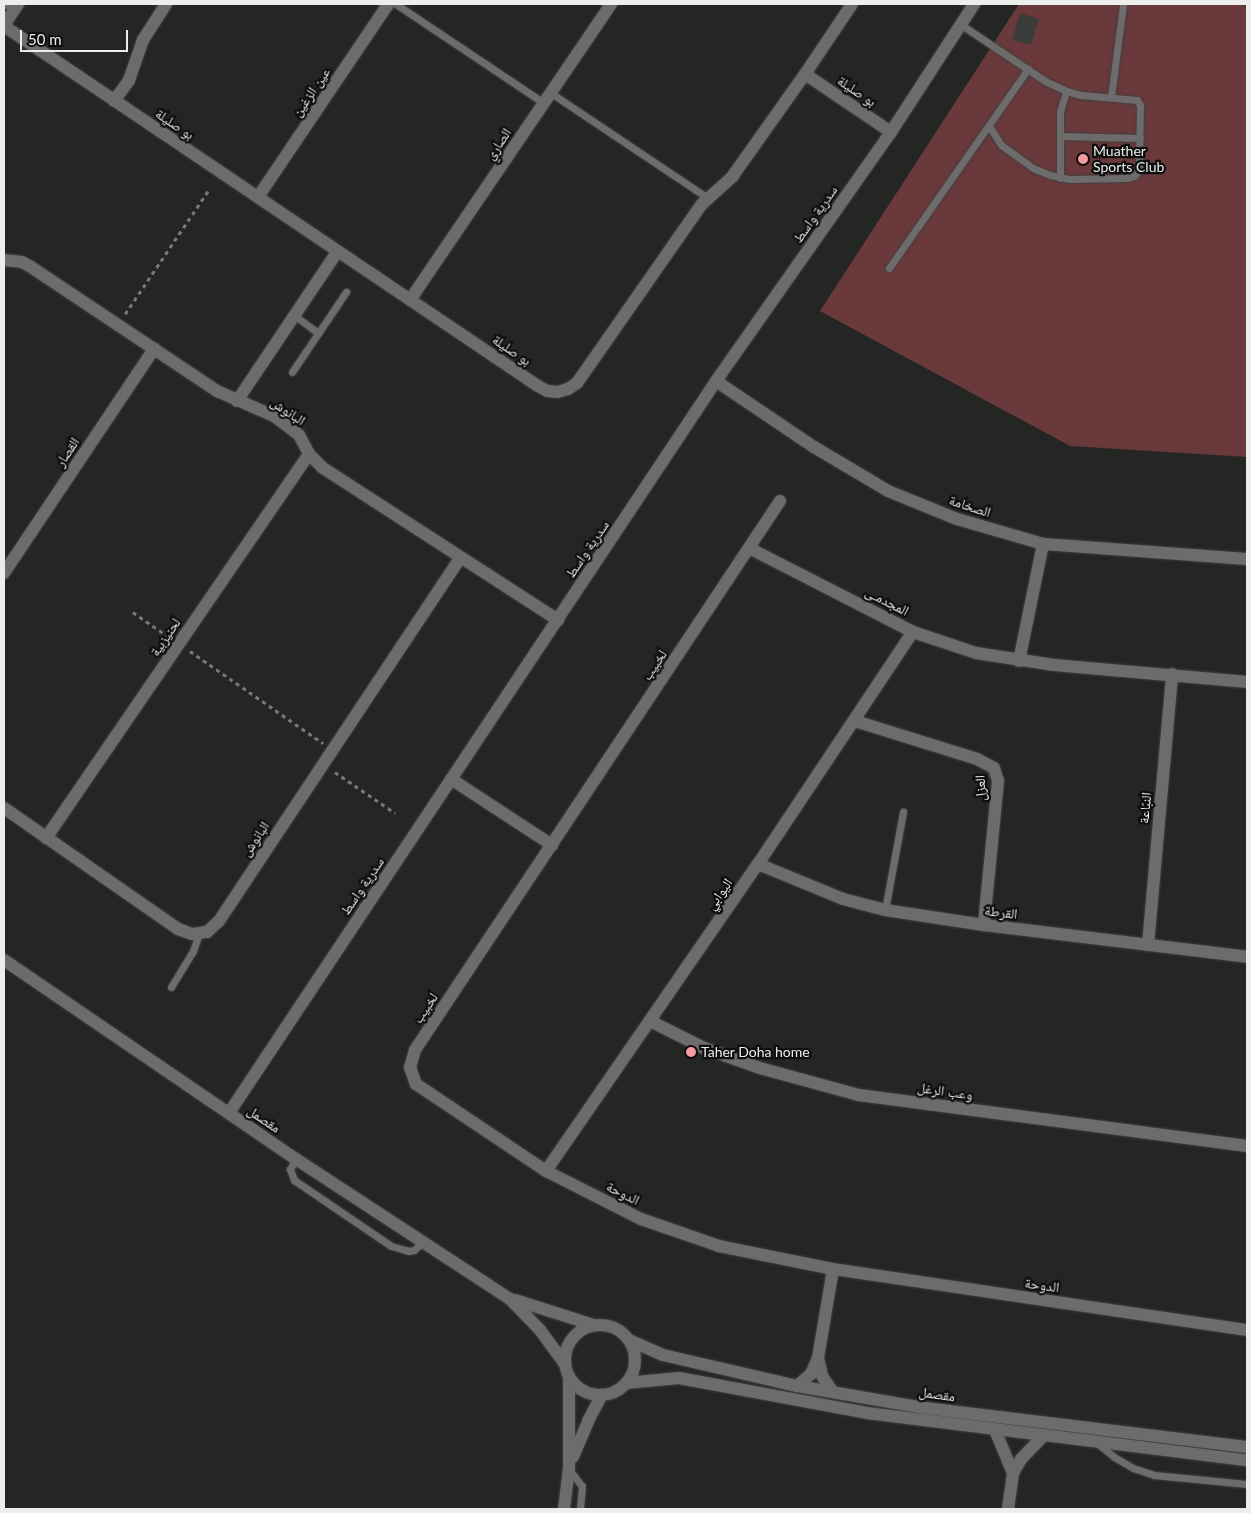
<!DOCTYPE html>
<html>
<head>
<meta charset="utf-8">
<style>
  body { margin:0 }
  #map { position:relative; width:1251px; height:1513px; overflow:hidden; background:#232623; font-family:Lato,"Noto Naskh Arabic",sans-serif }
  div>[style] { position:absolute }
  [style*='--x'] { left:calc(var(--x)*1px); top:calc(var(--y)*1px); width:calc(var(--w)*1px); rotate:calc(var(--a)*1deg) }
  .green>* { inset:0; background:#69393c }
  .building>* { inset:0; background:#3a3d3a }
  .path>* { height:2.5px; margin-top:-1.25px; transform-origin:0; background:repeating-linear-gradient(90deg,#777977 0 4px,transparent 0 8px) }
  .roads { filter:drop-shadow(0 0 1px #3f423f) drop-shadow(0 0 1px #3f423f) }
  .service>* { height:7px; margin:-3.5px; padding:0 3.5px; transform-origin:3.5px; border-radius:3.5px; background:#6d6b6b }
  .minor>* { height:12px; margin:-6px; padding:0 6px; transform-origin:6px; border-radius:6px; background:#6d6b6b }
  .tertiary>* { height:12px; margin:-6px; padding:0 6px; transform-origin:6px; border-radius:6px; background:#6d6b6b }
  .tertiary>.ring { margin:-6px; padding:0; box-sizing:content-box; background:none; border:12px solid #6d6b6b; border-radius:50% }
  .dots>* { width:14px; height:14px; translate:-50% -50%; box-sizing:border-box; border:2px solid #0d0e0d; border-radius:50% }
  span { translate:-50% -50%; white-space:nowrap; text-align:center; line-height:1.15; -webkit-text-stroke:4.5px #0d0e0d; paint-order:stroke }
  .street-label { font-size:14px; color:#eceeec }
  .poi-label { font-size:14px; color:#eceeec }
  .left { translate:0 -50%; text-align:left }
  .frame { position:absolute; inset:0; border:5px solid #eceeec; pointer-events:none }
  .scale { position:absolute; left:20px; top:30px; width:108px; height:22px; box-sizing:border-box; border:2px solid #eceeec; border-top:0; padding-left:6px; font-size:15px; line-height:18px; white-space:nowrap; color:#eceeec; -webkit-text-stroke:4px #0d0e0d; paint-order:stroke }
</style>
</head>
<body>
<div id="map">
  <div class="green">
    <i style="clip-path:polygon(1019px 4px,1247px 4px,1247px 457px,1070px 446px,820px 311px)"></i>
  </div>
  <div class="building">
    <i style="clip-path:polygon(1020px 13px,1039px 19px,1031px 45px,1012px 40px)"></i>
  </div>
  <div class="path">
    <i style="--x:125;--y:314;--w:148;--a:-56"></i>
    <i style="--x:133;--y:612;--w:44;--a:34.8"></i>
    <i style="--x:190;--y:651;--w:162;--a:34.7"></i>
    <i style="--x:335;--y:772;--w:73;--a:34.3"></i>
  </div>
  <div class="roads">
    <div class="service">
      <i style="--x:4;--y:4;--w:12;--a:24"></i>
      <i style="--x:396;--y:4;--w:178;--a:33.8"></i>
      <i style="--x:960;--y:24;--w:102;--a:33.8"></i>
      <i style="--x:1045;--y:81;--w:23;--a:25"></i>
      <i style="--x:1066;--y:91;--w:16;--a:15"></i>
      <i style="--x:1081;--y:95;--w:56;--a:5.1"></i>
      <i style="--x:1137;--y:100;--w:6;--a:59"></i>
      <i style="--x:1140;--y:105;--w:66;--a:90.9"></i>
      <i style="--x:1139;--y:171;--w:7;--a:135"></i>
      <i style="--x:1134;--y:176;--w:7;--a:164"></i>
      <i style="--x:1127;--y:178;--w:58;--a:179"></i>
      <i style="--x:1069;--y:179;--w:19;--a:-168"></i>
      <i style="--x:1050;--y:175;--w:18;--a:-158"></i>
      <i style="--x:1033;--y:168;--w:39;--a:-144"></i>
      <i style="--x:1001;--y:145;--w:22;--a:-122"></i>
      <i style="--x:551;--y:93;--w:189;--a:33.8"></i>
      <i style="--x:1111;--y:97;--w:94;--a:-82.6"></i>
      <i style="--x:1060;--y:136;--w:80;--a:1.4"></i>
      <i style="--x:1060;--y:178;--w:66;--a:-90"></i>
      <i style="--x:1060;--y:112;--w:22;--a:-74"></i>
      <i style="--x:889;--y:268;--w:243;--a:-55.1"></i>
      <i style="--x:295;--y:316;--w:29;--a:36"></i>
      <i style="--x:292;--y:372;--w:97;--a:-56"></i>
      <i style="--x:885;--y:910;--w:100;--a:-79.6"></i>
      <i style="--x:171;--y:987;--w:42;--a:-58.6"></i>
      <i style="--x:193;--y:951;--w:18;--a:-71"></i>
      <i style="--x:296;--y:1159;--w:12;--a:121"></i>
      <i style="--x:290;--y:1169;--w:12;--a:70"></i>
      <i style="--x:294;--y:1180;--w:117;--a:34.2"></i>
      <i style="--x:391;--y:1246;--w:18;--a:16"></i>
      <i style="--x:408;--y:1251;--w:6;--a:-9"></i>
      <i style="--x:414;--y:1250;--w:12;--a:-42"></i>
      <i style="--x:1097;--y:1443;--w:22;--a:39"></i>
      <i style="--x:1114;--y:1457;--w:22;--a:30"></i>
      <i style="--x:1133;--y:1468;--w:22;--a:18"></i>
      <i style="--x:1154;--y:1475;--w:93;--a:5.5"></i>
      <i style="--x:569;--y:1469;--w:21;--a:53"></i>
      <i style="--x:582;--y:1486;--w:23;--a:95"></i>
    </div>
    <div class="minor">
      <i style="--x:4;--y:25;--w:25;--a:-56"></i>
      <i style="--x:4;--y:26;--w:644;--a:33.99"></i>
      <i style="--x:538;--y:386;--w:10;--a:29"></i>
      <i style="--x:547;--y:391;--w:11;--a:5"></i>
      <i style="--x:558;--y:392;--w:10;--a:-17"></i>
      <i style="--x:568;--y:389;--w:11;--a:-34"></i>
      <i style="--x:577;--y:383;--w:217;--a:-55.1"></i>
      <i style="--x:701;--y:205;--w:42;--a:-42.1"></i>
      <i style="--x:732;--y:177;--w:126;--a:-54.7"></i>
      <i style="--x:805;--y:74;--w:84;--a:-56.1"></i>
      <i style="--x:805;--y:74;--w:104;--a:34"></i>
      <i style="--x:114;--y:101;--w:26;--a:-54"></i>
      <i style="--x:129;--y:80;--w:42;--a:-70.7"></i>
      <i style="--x:143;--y:40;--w:43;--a:-57.4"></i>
      <i style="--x:258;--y:197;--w:233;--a:-56"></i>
      <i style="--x:4;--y:260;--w:18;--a:6"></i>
      <i style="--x:22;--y:262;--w:10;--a:29"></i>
      <i style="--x:31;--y:267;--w:224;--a:33.7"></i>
      <i style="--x:217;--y:391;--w:62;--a:23.7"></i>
      <i style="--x:274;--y:416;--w:31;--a:37"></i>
      <i style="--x:299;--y:435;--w:21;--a:62"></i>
      <i style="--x:309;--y:454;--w:20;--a:45"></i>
      <i style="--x:323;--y:468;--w:280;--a:32.9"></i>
      <i style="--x:410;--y:300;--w:358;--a:-55.8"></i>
      <i style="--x:716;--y:381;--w:118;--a:34"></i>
      <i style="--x:814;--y:447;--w:86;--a:30.7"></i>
      <i style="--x:888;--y:491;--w:74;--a:22.1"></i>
      <i style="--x:957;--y:519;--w:90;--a:16.2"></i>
      <i style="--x:1043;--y:544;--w:205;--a:4.2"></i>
      <i style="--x:237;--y:401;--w:179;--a:-56.1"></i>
      <i style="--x:780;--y:501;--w:659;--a:123.62"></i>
      <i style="--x:415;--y:1050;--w:18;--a:106"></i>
      <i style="--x:410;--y:1067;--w:18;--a:71"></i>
      <i style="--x:416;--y:1084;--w:156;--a:33.8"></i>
      <i style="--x:546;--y:1171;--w:106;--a:26.8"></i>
      <i style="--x:641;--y:1219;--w:83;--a:19.1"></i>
      <i style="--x:719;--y:1246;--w:116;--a:11.4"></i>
      <i style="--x:833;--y:1269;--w:418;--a:8.4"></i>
      <i style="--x:749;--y:548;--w:184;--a:27.1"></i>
      <i style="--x:913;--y:632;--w:66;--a:18.4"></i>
      <i style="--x:976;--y:653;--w:79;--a:8.7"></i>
      <i style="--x:1054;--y:665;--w:194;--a:5"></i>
      <i style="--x:4;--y:573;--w:270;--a:-56.2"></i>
      <i style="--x:1019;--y:661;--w:119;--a:-78.4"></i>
      <i style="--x:855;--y:721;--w:128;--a:17.3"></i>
      <i style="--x:977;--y:759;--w:19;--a:28"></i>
      <i style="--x:994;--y:768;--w:14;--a:73"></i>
      <i style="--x:998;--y:781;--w:145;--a:95.6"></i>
      <i style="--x:451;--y:779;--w:121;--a:33.2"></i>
      <i style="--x:4;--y:808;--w:212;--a:34.8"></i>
      <i style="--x:178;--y:929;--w:15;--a:20"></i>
      <i style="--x:192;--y:934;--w:15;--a:-8"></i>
      <i style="--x:207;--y:932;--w:16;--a:-43"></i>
      <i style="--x:219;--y:921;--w:436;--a:-56.4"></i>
      <i style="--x:46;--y:838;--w:465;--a:-55.6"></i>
      <i style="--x:758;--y:864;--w:92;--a:22.4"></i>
      <i style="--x:843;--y:899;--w:43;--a:14.7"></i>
      <i style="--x:885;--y:910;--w:100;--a:8.6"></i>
      <i style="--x:984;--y:925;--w:265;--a:6.9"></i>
      <i style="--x:1148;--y:945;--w:272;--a:-84.9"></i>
      <i style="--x:650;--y:1021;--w:60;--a:26.6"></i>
      <i style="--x:704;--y:1048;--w:59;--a:19.7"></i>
      <i style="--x:760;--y:1068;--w:103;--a:15.3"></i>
      <i style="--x:859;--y:1095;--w:391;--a:7.5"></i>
      <i style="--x:229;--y:1113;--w:879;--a:-56.36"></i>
      <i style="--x:716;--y:381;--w:304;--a:-54.9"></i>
      <i style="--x:891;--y:132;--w:153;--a:-57"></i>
      <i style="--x:546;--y:1171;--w:373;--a:-55.4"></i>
      <i style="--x:758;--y:864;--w:279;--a:-56.3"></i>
      <i style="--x:818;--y:1358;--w:18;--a:77"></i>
      <i style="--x:822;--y:1376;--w:18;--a:56"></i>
      <i style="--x:797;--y:1386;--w:18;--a:-41"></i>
      <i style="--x:811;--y:1374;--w:17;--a:-66"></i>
      <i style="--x:818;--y:1358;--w:90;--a:-80.4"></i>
      <i style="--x:995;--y:1430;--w:47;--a:67.3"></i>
      <i style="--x:573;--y:1457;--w:39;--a:-67"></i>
      <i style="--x:588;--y:1421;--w:30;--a:-62"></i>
      <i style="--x:564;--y:1509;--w:41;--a:-83"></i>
      <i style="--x:569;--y:1468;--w:91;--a:-90"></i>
      <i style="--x:1008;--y:1509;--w:36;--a:-82"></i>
      <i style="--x:1013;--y:1473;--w:16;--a:-60"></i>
      <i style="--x:1021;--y:1459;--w:32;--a:-46"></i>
    </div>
    <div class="tertiary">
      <i style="--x:4;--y:960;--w:353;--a:34.3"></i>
      <i style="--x:296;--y:1159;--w:256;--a:33.2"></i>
      <i style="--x:510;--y:1299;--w:43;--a:45.9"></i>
      <i style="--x:540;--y:1330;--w:42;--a:53.7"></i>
      <i style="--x:515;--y:1300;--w:83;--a:17.6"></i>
      <i class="ring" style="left:565px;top:1325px;width:58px;height:58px"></i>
      <i style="--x:629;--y:1340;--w:37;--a:24"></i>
      <i style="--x:663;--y:1355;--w:138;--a:13"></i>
      <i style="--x:797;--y:1386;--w:130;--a:9.8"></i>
      <i style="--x:925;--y:1408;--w:324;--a:6.9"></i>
      <i style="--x:626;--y:1383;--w:53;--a:-5.4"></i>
      <i style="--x:679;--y:1378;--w:191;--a:10.5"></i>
      <i style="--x:867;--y:1413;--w:383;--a:7.1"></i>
    </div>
  </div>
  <div class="dots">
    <i style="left:1083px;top:159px;background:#f49b9f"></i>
    <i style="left:691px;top:1052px;background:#f49b9f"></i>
  </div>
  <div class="street-label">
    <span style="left:857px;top:91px;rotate:34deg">بو صليلة</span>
    <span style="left:311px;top:92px;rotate:-56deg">عين الزغين</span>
    <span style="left:175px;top:124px;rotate:34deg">بو صليلة</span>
    <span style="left:498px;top:144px;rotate:-56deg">الصاري</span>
    <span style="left:815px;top:214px;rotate:-55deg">سدرية واسط</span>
    <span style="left:512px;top:350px;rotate:34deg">بو صليلة</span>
    <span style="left:288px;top:411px;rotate:34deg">البانوش</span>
    <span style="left:67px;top:452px;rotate:-56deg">القصار</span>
    <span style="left:970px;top:506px;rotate:18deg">الصخامة</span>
    <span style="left:587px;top:549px;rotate:-56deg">سدرية واسط</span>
    <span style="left:887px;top:601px;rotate:27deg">المجدمـى</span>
    <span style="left:165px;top:637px;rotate:-56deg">لحنيزبية</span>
    <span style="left:654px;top:665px;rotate:-56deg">لخبيب</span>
    <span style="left:980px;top:788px;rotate:-91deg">العزل</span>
    <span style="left:1145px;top:808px;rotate:-85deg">النبّاعة</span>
    <span style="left:255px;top:839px;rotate:-56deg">البانوش</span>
    <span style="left:362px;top:886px;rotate:-56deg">سدرية واسط</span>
    <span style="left:719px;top:894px;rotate:-55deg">اليوابي</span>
    <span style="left:1001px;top:912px;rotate:7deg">القرطة</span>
    <span style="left:425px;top:1008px;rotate:-56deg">لخبيب</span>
    <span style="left:945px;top:1091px;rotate:8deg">وعب الرغل</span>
    <span style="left:264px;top:1119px;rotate:34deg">مقصمل</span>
    <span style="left:623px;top:1193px;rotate:27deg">الدوحة</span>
    <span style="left:1042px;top:1285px;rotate:8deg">الدوحة</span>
    <span style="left:937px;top:1394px;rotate:8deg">مقصمل</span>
  </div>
  <div class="poi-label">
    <span class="left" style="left:1093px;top:159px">Muather<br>Sports Club</span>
    <span class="left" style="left:701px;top:1052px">Taher Doha home</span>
  </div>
  <div class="frame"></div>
  <div class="scale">50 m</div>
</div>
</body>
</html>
